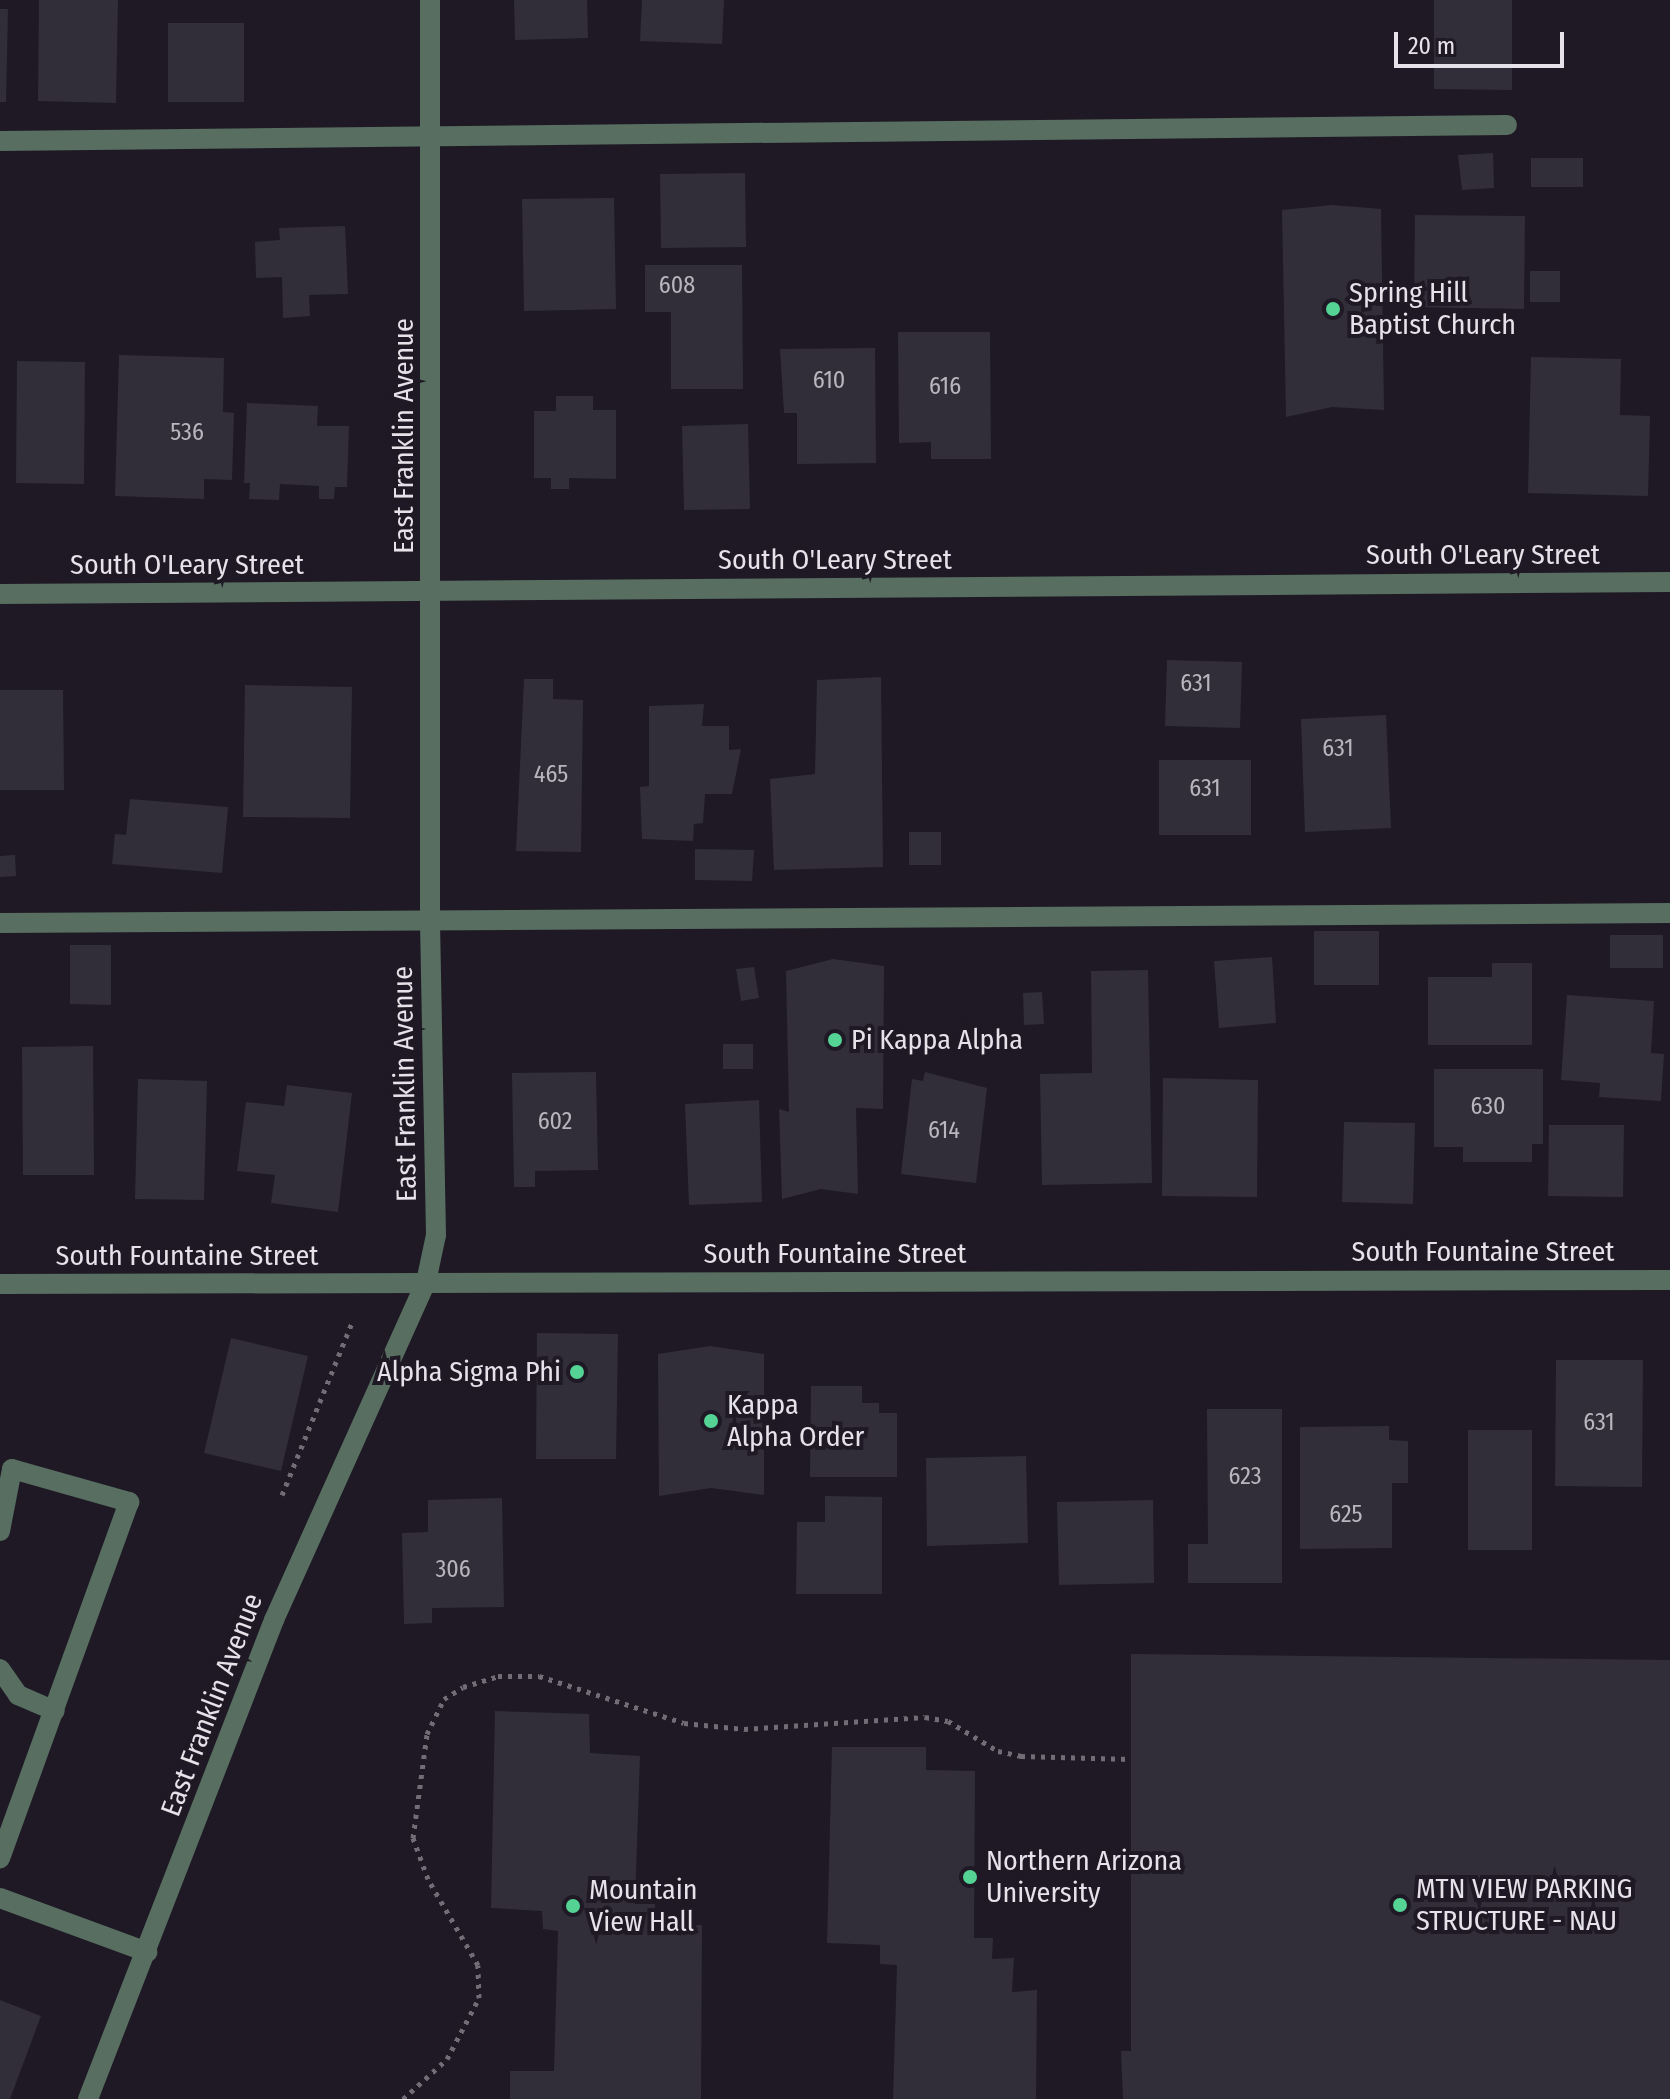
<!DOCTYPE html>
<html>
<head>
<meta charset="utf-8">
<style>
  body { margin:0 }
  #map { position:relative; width:1670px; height:2099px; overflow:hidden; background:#1e1924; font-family:"Fira Sans Condensed",sans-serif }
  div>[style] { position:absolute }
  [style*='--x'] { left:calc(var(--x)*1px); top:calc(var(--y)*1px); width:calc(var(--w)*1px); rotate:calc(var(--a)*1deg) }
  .building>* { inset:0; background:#322e39 }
  .path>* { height:5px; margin-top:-2.5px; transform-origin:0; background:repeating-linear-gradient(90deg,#716c76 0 4px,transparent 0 10px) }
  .minor>* { height:20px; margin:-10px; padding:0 10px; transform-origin:10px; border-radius:10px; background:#576e60 }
  .dots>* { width:22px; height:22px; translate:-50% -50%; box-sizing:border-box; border:4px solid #1e1924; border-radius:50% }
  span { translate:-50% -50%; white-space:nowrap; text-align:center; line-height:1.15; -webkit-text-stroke:8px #1e1924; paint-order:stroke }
  .number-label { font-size:24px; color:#b8b5be }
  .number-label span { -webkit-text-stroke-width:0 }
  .poi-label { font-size:28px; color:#e5e2ea }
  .left { translate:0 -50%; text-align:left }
  .right { translate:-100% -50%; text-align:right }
  .street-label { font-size:28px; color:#e5e2ea }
  .scale { position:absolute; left:1394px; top:32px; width:170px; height:36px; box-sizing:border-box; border:4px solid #e5e2ea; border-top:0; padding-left:10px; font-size:24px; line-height:28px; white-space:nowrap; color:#e5e2ea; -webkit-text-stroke:6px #1e1924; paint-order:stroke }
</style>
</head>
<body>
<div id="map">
  <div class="building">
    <i style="clip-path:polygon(39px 0,118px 0,116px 103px,38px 101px)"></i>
    <i style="clip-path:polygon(514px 0,587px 0,588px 38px,515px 40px)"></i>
    <i style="clip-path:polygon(642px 0,724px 0,722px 44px,640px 41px)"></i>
    <i style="clip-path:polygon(1434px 0,1512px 0,1512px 90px,1434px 89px)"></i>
    <i style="clip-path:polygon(0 9px,8px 9px,6px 102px,0 102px)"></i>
    <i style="clip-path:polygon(168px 23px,244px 23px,244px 102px,168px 102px)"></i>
    <i style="clip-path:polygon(1493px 153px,1494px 188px,1462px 190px,1458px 155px)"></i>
    <i style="clip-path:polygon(1531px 158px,1583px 158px,1583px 187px,1531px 187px)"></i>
    <i style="clip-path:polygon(745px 173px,746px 247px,661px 248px,660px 174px)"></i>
    <i style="clip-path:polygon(614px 198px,616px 309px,524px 311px,522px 199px)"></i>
    <i style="clip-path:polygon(1332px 205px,1381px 209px,1384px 410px,1332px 407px,1286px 417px,1282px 210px)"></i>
    <i style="clip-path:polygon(1415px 215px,1525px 216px,1524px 309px,1414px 307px)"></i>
    <i style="clip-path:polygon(345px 226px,348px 294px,309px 295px,310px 316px,283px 318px,282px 277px,256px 278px,255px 242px,280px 240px,279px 228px)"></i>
    <i style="clip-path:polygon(645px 265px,742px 265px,743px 389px,671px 389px,671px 312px,645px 312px)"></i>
    <i style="clip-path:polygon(1530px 271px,1560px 271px,1560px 302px,1530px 302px)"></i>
    <i style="clip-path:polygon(898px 332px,990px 332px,991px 459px,931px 459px,931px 442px,899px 443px)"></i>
    <i style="clip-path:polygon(875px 348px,876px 463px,797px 464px,797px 413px,784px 413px,780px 349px)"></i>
    <i style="clip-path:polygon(119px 355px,224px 358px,223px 412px,234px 413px,232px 480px,204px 479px,204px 499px,115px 496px)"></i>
    <i style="clip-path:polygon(1531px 357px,1621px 359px,1620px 415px,1650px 416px,1648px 496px,1528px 493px)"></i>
    <i style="clip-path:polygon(17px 361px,85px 362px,84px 484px,16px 483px)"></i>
    <i style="clip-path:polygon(556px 396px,593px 396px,593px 410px,616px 410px,616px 479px,569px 478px,569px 489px,551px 489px,551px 478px,534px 478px,534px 411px,556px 411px)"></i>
    <i style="clip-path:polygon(247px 403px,318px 406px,317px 426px,349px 426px,347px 487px,335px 487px,334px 499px,319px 499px,319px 486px,280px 484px,279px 500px,249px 499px,250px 483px,244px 483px)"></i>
    <i style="clip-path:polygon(748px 424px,750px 509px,684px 510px,682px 426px)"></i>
    <i style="clip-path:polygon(1167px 660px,1242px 662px,1240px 728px,1165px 726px)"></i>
    <i style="clip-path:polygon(881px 677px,883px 867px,774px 870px,770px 779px,815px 774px,817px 680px)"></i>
    <i style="clip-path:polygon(524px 679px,553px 679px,553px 699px,583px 700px,581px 852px,516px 851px)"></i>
    <i style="clip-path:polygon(245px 685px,352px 687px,350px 818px,243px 817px)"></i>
    <i style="clip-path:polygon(0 690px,63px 690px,64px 790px,0 790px)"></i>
    <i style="clip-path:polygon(704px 704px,702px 726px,729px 726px,729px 750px,741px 749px,732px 794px,705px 794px,703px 823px,694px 824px,693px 841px,642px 839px,640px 787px,649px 786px,649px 706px)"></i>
    <i style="clip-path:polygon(1386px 715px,1391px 828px,1305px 832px,1301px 719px)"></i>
    <i style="clip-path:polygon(1159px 760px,1251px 760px,1251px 835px,1159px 835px)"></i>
    <i style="clip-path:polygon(130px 799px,228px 807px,222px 873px,112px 864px,115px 834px,126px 835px)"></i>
    <i style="clip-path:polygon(909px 832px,941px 832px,941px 865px,909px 865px)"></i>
    <i style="clip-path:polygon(695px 849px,754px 850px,752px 881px,695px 880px)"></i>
    <i style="clip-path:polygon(15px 855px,16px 876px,0 877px,0 856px)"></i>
    <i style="clip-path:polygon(1314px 931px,1379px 931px,1379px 985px,1314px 985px)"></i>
    <i style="clip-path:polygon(1610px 935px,1663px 935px,1663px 968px,1610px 968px)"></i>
    <i style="clip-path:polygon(70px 945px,111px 945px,111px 1005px,70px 1004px)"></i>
    <i style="clip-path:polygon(1272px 957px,1276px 1023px,1219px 1028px,1214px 961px)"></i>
    <i style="clip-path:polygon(833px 959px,884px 966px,883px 1109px,856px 1108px,858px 1194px,821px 1189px,782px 1199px,779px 1109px,789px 1112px,786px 971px)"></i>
    <i style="clip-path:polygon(1492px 963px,1532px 963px,1532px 1045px,1428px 1045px,1428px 977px,1492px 977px)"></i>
    <i style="clip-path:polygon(754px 967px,759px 998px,741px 1001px,736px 969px)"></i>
    <i style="clip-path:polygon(1148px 970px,1152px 1183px,1042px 1185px,1040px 1074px,1092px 1073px,1091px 971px)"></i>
    <i style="clip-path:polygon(1042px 992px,1044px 1024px,1024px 1025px,1023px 993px)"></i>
    <i style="clip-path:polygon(1567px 995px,1654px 1001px,1651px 1053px,1664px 1054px,1661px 1101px,1599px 1097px,1600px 1083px,1561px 1080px)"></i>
    <i style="clip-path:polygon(723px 1044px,753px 1044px,753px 1069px,723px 1069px)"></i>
    <i style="clip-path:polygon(93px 1046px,94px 1175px,23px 1175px,22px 1047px)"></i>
    <i style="clip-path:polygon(1434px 1069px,1543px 1069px,1543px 1144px,1532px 1144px,1532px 1162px,1463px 1162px,1463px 1147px,1434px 1147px)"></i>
    <i style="clip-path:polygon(596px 1072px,598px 1170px,535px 1171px,535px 1187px,514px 1187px,512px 1073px)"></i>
    <i style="clip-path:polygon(925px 1072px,987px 1088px,976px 1183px,901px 1174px,912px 1079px,923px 1081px)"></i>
    <i style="clip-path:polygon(1163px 1078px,1258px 1080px,1257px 1197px,1162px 1196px)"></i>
    <i style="clip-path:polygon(138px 1079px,207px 1081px,204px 1200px,135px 1199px)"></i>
    <i style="clip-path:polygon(287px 1085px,352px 1093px,338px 1212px,271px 1203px,275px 1175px,237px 1171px,246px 1102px,284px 1106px)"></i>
    <i style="clip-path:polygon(759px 1100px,762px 1202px,689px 1205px,685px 1104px)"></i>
    <i style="clip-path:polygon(1344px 1122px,1415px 1123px,1413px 1204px,1342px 1202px)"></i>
    <i style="clip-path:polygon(1549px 1125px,1624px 1125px,1623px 1197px,1548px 1196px)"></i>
    <i style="clip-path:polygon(537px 1333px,618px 1334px,616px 1459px,536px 1459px)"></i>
    <i style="clip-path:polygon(231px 1338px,308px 1356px,281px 1471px,204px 1453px)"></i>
    <i style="clip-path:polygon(710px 1346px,764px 1354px,764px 1495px,711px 1488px,659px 1496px,658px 1354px)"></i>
    <i style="clip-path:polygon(1556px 1360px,1643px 1360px,1642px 1487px,1555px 1486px)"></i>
    <i style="clip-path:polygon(811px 1386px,862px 1386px,862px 1403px,879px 1403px,879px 1413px,897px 1413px,897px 1477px,810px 1477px)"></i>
    <i style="clip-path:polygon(1207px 1409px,1282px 1409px,1282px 1583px,1188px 1583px,1188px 1544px,1208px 1544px)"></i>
    <i style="clip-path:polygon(1389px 1426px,1389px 1440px,1408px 1441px,1408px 1483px,1392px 1483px,1392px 1548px,1300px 1549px,1300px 1427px)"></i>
    <i style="clip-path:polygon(1468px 1430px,1532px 1430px,1532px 1550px,1468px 1550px)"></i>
    <i style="clip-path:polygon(1026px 1456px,1028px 1543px,927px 1546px,926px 1458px)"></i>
    <i style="clip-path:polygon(825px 1496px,882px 1497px,882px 1594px,796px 1594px,797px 1522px,825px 1522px)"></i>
    <i style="clip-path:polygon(502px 1498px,504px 1607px,432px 1608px,432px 1623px,404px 1624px,402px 1533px,428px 1532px,428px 1500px)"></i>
    <i style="clip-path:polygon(1153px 1500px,1154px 1583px,1059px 1585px,1057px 1502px)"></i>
    <i style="clip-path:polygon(1131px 1654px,1670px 1660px,1670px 2099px,1123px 2099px,1121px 2051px,1131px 2051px)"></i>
    <i style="clip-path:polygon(495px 1711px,589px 1714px,590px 1753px,640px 1756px,635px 1904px,655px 1904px,655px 1925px,702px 1925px,701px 2099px,510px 2099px,510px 2071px,554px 2071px,558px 1931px,543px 1929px,542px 1911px,491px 1908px)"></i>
    <i style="clip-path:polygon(832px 1747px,926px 1747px,926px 1770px,975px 1771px,974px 1938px,993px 1938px,992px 1959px,1014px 1958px,1012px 1992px,1037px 1990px,1036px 2099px,893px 2099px,897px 1965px,880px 1964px,880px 1945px,827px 1943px)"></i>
    <i style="clip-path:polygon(0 2000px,41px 2016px,10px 2099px,0 2099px)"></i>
  </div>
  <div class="path">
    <i style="--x:282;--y:1495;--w:186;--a:-67.9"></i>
    <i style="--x:403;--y:2099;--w:59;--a:-42.3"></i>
    <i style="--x:447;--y:2059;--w:69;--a:-62.3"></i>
    <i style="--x:479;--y:1998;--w:33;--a:-92"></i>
    <i style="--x:478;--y:1965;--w:99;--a:-120.2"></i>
    <i style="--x:428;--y:1879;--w:44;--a:-110.1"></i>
    <i style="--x:413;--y:1838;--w:105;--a:-82.3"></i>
    <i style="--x:427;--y:1734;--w:39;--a:-64"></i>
    <i style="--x:444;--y:1699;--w:22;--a:-32"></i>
    <i style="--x:463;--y:1687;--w:37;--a:-17"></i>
    <i style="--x:498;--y:1676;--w:41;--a:0"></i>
    <i style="--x:539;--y:1676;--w:152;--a:18"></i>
    <i style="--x:684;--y:1723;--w:60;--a:5.7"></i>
    <i style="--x:744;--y:1729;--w:181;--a:-3.8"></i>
    <i style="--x:925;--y:1717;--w:23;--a:10"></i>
    <i style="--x:948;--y:1721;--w:58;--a:31"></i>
    <i style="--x:998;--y:1751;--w:24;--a:12"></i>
    <i style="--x:1021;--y:1756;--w:109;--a:1.6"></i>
  </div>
  <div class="minor">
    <i style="--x:0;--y:141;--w:1507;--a:-0.61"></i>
    <i style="--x:0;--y:594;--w:1670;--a:-0.41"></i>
    <i style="--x:0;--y:923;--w:1670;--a:-0.34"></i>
    <i style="--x:0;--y:1284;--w:1670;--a:-0.14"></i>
    <i style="--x:0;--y:1531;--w:63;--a:-79"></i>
    <i style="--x:12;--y:1469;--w:122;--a:15.8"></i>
    <i style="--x:129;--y:1502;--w:379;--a:109.9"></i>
    <i style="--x:0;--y:1669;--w:32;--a:55"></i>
    <i style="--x:18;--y:1695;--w:40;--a:23.4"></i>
    <i style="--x:0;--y:1898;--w:157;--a:20.2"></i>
    <i style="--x:88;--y:2099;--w:514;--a:-68.78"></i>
    <i style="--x:274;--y:1620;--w:371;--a:-65.8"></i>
    <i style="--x:426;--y:1282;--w:48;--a:-78"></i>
    <i style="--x:436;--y:1235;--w:314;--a:-91.1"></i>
    <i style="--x:430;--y:921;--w:921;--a:-90"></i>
  </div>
  <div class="dots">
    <i style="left:1333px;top:309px;background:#54d395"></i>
    <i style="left:835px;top:1040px;background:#54d395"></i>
    <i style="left:577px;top:1372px;background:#54d395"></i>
    <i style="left:711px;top:1421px;background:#54d395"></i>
    <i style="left:970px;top:1877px;background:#54d395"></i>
    <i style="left:1400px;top:1905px;background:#54d395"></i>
    <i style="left:573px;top:1906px;background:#54d395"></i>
  </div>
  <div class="number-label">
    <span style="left:677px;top:286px">608</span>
    <span style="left:829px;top:381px">610</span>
    <span style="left:945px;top:387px">616</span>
    <span style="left:187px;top:433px">536</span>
    <span style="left:1196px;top:684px">631</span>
    <span style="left:1338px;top:749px">631</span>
    <span style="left:551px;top:775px">465</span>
    <span style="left:1205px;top:789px">631</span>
    <span style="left:1488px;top:1107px">630</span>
    <span style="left:555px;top:1122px">602</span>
    <span style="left:944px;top:1131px">614</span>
    <span style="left:1599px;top:1423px">631</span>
    <span style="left:1245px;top:1477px">623</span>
    <span style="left:1346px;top:1515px">625</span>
    <span style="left:453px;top:1570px">306</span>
  </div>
  <div class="poi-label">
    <span class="left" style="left:1349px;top:309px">Spring Hill<br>Baptist Church</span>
    <span class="left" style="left:851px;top:1040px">Pi Kappa Alpha</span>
    <span class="right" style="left:561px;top:1372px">Alpha Sigma Phi</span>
    <span class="left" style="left:727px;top:1421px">Kappa<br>Alpha Order</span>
    <span class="left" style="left:986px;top:1877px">Northern Arizona<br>University</span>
    <span class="left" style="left:1416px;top:1905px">MTN VIEW PARKING<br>STRUCTURE - NAU</span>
    <span class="left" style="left:589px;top:1906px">Mountain<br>View Hall</span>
  </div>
  <div class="street-label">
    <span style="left:404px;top:436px;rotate:-90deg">East Franklin Avenue</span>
    <span style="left:1483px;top:555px">South O'Leary Street</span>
    <span style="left:835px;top:560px">South O'Leary Street</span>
    <span style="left:187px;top:565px">South O'Leary Street</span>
    <span style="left:405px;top:1084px;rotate:-91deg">East Franklin Avenue</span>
    <span style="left:1483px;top:1252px">South Fountaine Street</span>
    <span style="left:835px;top:1254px">South Fountaine Street</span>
    <span style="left:187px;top:1256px">South Fountaine Street</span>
    <span style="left:212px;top:1705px;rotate:-69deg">East Franklin Avenue</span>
  </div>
  <div class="scale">20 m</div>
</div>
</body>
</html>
